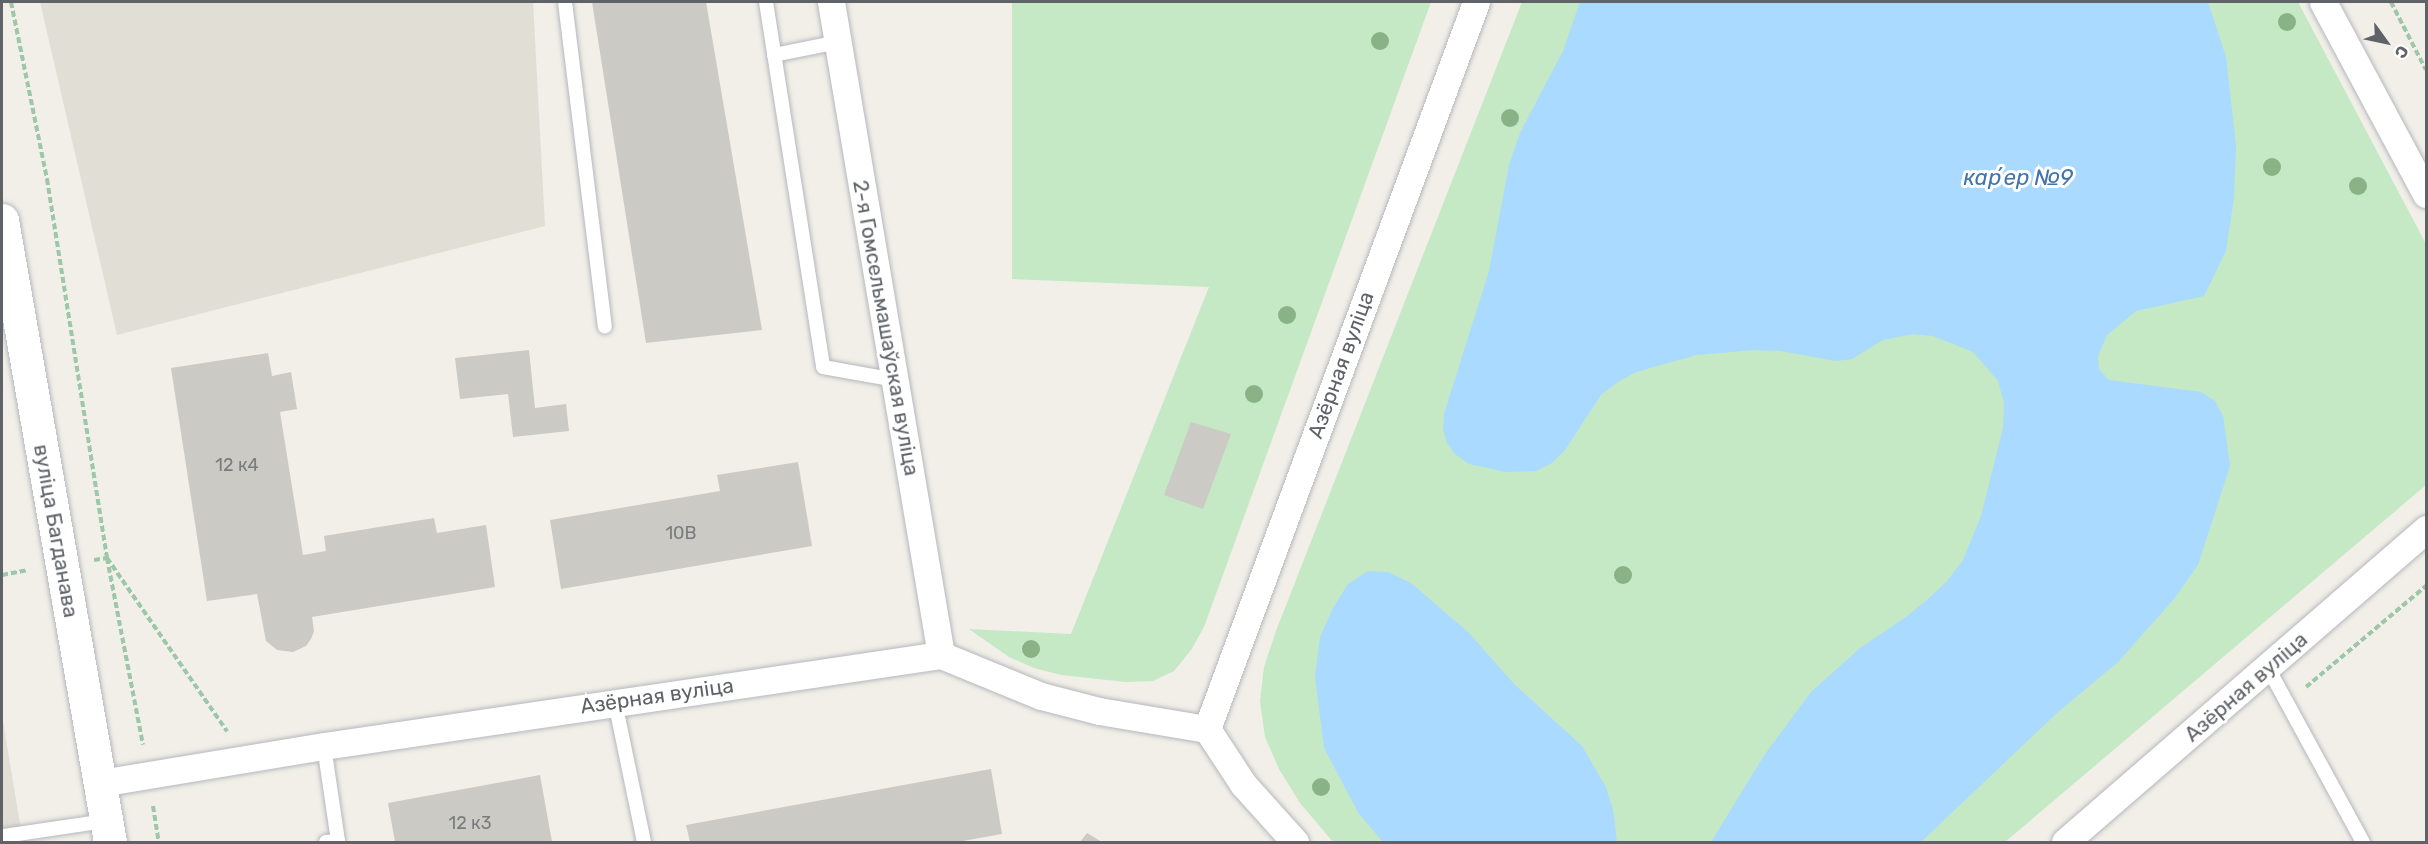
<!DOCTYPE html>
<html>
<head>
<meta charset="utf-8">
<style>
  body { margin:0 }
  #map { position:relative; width:2428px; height:844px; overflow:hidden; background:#f1efe8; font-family:Rubik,sans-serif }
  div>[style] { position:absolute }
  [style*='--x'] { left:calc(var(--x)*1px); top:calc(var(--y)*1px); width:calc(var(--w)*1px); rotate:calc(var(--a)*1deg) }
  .education>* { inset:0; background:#e1ded6 }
  .green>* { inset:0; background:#c5e8c5 }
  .water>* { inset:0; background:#aadaff }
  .building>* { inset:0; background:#cccac5 }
  .path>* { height:4px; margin-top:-2px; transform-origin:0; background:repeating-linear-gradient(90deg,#9cc7a9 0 6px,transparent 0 9px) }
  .roads { filter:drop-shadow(0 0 2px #b5b8bc) drop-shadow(0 0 2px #b5b8bc) }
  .service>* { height:14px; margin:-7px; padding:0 7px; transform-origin:7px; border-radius:7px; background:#fff }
  .minor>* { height:27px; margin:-13.5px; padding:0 13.5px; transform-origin:13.5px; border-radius:13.5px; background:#fff }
  .tertiary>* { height:33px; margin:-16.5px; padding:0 16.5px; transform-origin:16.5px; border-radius:16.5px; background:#fff }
  .trees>* { width:18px; height:18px; margin:-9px; border-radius:50%; background:#89b387 }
  span { translate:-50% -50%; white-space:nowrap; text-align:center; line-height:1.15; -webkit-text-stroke:6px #fff; paint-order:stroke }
  .number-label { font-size:18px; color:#7a7d7f }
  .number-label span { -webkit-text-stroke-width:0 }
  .street-label { font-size:21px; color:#5f6368 }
  .water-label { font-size:22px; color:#4174aa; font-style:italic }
  .frame { position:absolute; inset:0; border:3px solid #5f6368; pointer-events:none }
  .north { position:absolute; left:2356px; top:12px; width:60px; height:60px; -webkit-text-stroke:4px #fff; paint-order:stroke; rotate:123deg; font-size:16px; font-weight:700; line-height:24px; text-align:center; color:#5f6368 }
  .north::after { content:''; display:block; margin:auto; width:21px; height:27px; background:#5f6368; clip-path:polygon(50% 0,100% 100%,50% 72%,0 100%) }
</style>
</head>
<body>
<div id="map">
  <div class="education">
    <i style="clip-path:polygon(40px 2px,533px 2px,545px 226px,117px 335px)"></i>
    <i style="clip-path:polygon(2px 715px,23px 842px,2px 842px)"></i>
  </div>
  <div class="green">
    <i style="clip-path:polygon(1012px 2px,1431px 2px,1204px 627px,1191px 650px,1174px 671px,1153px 681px,1126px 682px,1061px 675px,1034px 668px,1009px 657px,969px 629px,1071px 634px,1209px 287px,1012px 279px)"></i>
    <i style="clip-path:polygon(1522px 2px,2298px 2px,2426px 244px,2426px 485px,2005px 842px,1333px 842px,1300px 803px,1279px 769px,1265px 737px,1260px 701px,1264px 667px,1276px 631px)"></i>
  </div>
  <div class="water">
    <i style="clip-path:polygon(1580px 2px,2208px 2px,2226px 57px,2236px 145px,2234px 198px,2226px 251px,2204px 296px,2136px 311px,2107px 335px,2098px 356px,2099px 369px,2109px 380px,2201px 392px,2215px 401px,2223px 416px,2230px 466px,2198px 565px,2174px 599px,2118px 662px,2057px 713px,1921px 842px,1711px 842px,1765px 754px,1811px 692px,1860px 648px,1906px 617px,1928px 599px,1947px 581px,1963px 560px,1981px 516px,2003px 428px,2004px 403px,1998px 381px,1973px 352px,1933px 336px,1913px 334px,1883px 340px,1852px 359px,1836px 361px,1780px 351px,1755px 350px,1697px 355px,1636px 372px,1618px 382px,1601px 395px,1565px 450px,1552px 463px,1536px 471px,1506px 472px,1469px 464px,1455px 454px,1447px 443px,1443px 429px,1444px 414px,1489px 271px,1509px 165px,1520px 133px,1563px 51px)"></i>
    <i style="clip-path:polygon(1368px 571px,1388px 572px,1411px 583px,1469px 633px,1514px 684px,1582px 746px,1606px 787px,1613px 809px,1617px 842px,1383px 842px,1359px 814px,1324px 748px,1315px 677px,1320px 637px,1333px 608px,1348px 584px)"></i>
  </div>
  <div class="building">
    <i style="clip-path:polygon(592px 2px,706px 2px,762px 330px,646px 343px)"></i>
    <i style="clip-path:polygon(529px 350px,535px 408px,566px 404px,569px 431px,513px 437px,508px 394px,460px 399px,455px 358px)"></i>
    <i style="clip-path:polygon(268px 353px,272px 376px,291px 372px,297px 409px,280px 412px,303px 555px,326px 551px,324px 536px,434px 518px,437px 533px,486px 525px,495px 587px,312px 617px,314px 631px,311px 639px,306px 646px,293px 652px,277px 650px,266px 641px,257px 594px,207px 601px,171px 368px)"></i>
    <i style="clip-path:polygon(1191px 422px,1231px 434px,1203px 509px,1164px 495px)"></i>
    <i style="clip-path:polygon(798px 462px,812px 546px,561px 589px,550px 520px,720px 491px,717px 475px)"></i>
    <i style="clip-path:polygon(991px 769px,1002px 834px,957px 842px,690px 842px,686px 825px)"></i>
    <i style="clip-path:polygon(540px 775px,552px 842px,395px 842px,388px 803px)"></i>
    <i style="clip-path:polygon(1087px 833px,1102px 842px,1080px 842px)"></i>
  </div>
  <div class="path">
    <i style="--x:11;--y:2;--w:181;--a:78.5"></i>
    <i style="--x:47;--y:179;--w:384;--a:81"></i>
    <i style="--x:107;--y:558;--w:190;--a:79.1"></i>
    <i style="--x:2391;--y:2;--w:76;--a:62.8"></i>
    <i style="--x:94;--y:560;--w:13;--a:-9"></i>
    <i style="--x:107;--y:558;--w:211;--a:55.3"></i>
    <i style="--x:2;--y:575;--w:25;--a:-11"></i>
    <i style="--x:2306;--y:687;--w:157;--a:-40.1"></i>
    <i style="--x:153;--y:806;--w:36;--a:81"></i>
  </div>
  <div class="roads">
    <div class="service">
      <i style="--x:565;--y:2;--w:327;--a:83"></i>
      <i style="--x:766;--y:2;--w:369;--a:81.1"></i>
      <i style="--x:823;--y:367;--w:73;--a:10.2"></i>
      <i style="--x:774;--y:55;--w:65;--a:-11.5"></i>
      <i style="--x:2268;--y:668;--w:198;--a:61.4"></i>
      <i style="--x:615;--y:702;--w:143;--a:78.3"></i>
      <i style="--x:324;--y:746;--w:96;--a:81.6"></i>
      <i style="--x:338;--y:841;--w:12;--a:175"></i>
      <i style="--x:4;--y:836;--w:103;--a:-8.4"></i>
    </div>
    <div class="minor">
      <i style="--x:831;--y:2;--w:662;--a:80.44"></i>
      <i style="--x:2323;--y:2;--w:218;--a:61.8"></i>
      <i style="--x:1207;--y:729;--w:775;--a:-69.69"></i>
      <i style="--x:100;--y:783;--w:227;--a:-9.4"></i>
      <i style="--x:324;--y:746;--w:624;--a:-8.39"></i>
      <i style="--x:941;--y:655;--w:108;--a:22.3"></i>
      <i style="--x:1041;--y:696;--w:60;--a:14.5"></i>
      <i style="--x:1099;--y:711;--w:109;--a:9.5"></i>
      <i style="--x:1207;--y:729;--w:66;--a:56.8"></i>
      <i style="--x:1243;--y:784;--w:78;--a:48.1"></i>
      <i style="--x:2065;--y:842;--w:478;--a:-40.9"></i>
    </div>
    <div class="tertiary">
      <i style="--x:2;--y:220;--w:631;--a:80.15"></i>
    </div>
  </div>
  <div class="trees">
    <i style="left:2287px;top:22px"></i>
    <i style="left:1380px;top:41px"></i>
    <i style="left:1510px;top:118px"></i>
    <i style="left:2272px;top:167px"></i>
    <i style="left:2358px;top:186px"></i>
    <i style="left:1287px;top:315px"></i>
    <i style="left:1254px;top:394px"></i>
    <i style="left:1623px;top:575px"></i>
    <i style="left:1031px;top:649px"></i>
    <i style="left:1321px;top:787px"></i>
  </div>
  <div class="number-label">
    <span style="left:237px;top:465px">12 к4</span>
    <span style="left:681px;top:533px">10В</span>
    <span style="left:470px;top:823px">12 к3</span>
  </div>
  <div class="street-label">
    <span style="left:886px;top:328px;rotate:80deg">2-я Гомсельмашаўская вуліца</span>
    <span style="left:1341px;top:365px;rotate:-70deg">Азёрная вуліца</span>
    <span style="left:56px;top:531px;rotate:80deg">вуліца Багданава</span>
    <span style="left:2246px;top:687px;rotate:-41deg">Азёрная вуліца</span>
    <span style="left:657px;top:696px;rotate:-8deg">Азёрная вуліца</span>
  </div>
  <div class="water-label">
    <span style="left:2018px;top:178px">карʼер №9</span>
  </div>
  <div class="frame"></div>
  <div class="north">С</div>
</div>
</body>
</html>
